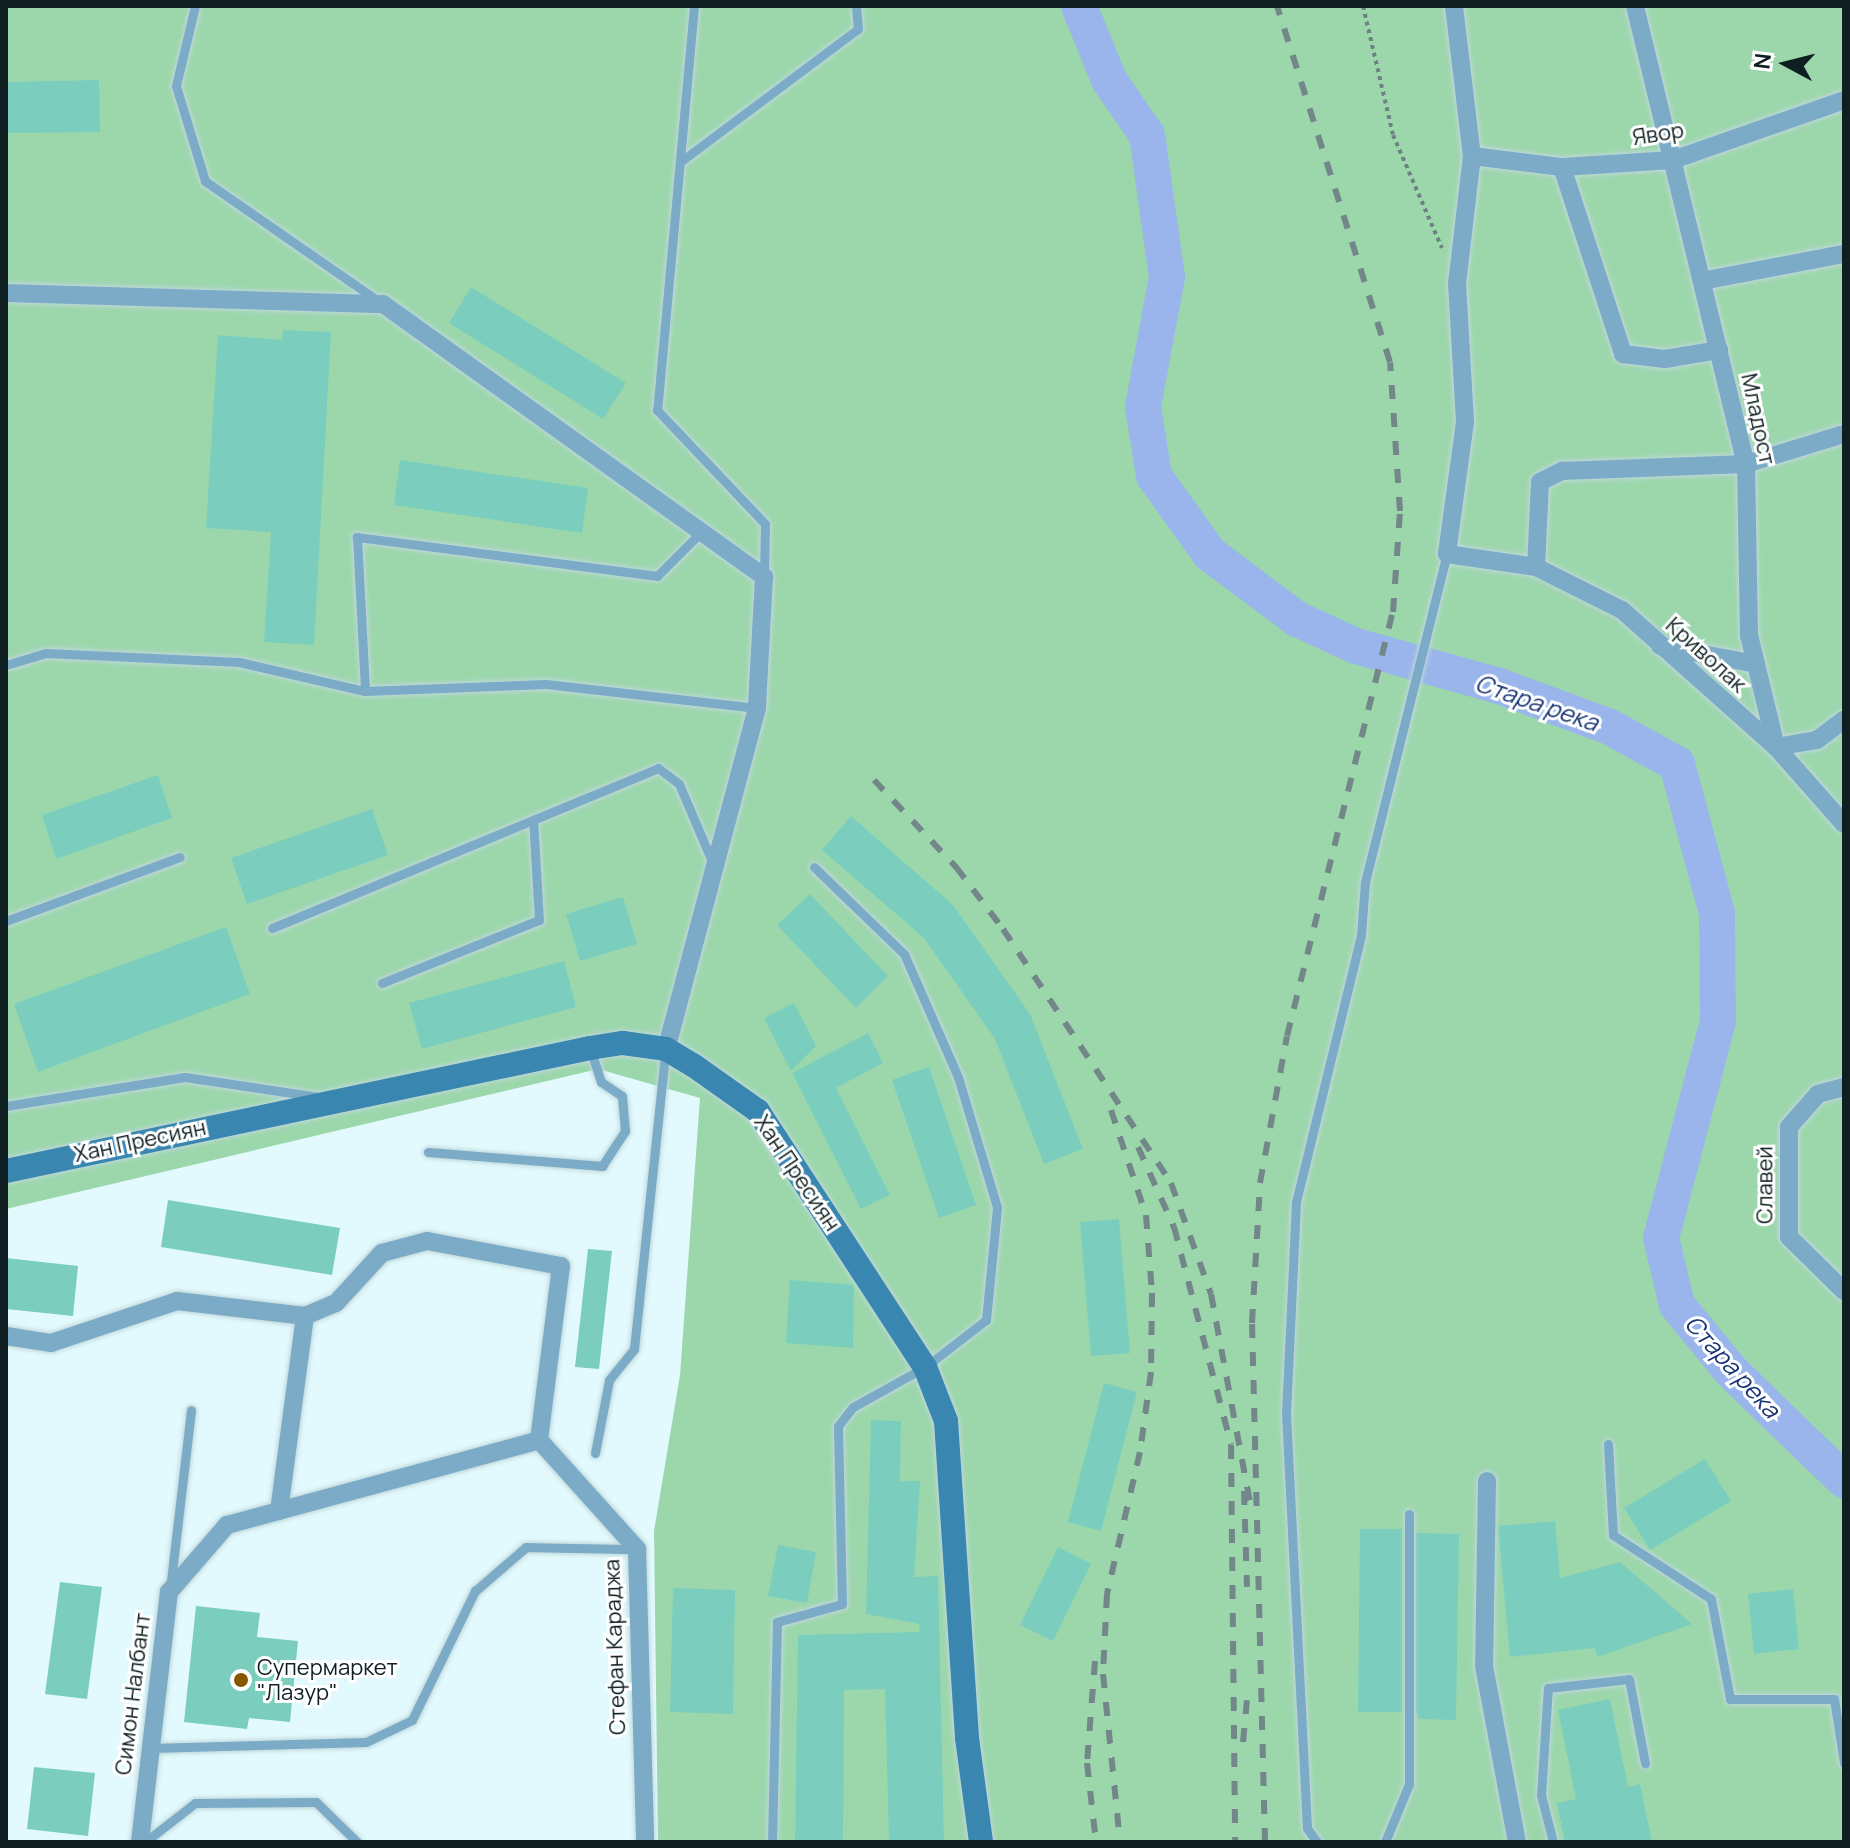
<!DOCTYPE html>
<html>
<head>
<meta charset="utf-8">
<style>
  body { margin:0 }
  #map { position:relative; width:1850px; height:1848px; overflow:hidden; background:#e2fafd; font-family:Manrope,sans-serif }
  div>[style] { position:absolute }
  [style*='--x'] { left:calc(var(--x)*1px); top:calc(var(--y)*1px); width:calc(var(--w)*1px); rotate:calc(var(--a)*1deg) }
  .forest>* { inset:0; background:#9cd7ac }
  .river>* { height:36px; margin:-18px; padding:0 18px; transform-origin:18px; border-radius:18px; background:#99b5ec }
  .building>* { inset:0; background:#7bcebe }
  .path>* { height:4px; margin-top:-2px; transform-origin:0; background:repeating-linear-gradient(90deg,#6e8284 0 4px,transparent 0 8px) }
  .roads { filter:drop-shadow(0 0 2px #c0d7da) drop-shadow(0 0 2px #c0d7da) }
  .lane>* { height:9px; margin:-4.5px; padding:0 4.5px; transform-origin:4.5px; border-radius:4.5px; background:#7cabc8 }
  .street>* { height:18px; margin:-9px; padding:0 9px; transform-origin:9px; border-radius:9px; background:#7cabc8 }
  .secondary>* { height:24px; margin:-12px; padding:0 12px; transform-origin:12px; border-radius:12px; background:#3986b0 }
  .rail>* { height:6px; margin-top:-3px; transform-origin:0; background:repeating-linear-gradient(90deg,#738689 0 14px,transparent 0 28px) }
  .dots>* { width:22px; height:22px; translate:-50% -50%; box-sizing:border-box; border:4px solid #fff; border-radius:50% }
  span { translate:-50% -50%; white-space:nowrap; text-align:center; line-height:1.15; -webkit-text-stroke:6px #fff; paint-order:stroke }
  .street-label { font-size:22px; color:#0f1f21 }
  .poi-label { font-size:22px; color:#0f1f21 }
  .left { translate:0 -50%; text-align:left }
  .water-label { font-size:24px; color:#193575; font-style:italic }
  .frame { position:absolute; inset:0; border:8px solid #0f1f21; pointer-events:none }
  .north { position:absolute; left:1746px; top:24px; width:80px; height:80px; -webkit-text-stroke:6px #fff; paint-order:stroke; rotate:277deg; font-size:22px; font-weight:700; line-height:32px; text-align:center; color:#0f1f21 }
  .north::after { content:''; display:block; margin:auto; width:28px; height:36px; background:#0f1f21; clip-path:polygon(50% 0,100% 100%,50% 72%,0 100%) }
</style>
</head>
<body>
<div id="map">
  <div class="forest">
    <i style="clip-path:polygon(6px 6px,1844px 6px,1844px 1842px,658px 1842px,654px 1531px,680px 1375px,700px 1098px,598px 1069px,6px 1209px)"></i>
  </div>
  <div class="river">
    <i style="--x:1079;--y:6;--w:80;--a:67.9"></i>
    <i style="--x:1109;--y:80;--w:67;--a:55.4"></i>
    <i style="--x:1147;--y:135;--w:143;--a:82"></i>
    <i style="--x:1167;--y:277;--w:132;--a:100.5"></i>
    <i style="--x:1143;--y:407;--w:70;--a:80.9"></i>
    <i style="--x:1154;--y:476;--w:96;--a:54.3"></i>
    <i style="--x:1210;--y:554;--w:109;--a:36.8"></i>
    <i style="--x:1297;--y:619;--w:65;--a:24.6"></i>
    <i style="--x:1356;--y:646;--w:148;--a:15.6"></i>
    <i style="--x:1499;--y:686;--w:118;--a:20.3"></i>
    <i style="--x:1610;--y:727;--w:77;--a:28.9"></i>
    <i style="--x:1677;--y:764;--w:154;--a:75"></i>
    <i style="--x:1717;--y:913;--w:108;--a:89.5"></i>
    <i style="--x:1718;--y:1021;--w:224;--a:104.7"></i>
    <i style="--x:1661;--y:1238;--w:69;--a:76.6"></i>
    <i style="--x:1677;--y:1305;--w:87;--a:50.6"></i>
    <i style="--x:1732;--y:1372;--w:156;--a:44"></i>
  </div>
  <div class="building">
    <i style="clip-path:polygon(99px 80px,100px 132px,6px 133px,6px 82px)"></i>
    <i style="clip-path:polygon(471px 287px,626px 383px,603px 419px,449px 323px)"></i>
    <i style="clip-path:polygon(283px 330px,331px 332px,314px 645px,264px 642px,271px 532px,206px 528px,218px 335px,282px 340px)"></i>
    <i style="clip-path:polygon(400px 460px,588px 488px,582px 533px,394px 505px)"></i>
    <i style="clip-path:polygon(158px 775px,172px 818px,56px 859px,42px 815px)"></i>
    <i style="clip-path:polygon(372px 809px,388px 855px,247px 904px,231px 858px)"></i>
    <i style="clip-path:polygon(851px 816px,953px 905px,1030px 1014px,1083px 1149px,1044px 1164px,995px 1039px,924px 938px,822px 850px)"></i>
    <i style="clip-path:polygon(810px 894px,888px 976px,856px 1008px,777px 925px)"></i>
    <i style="clip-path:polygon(623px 897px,637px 944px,580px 961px,566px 914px)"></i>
    <i style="clip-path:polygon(226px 927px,250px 994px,38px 1072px,14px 1004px)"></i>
    <i style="clip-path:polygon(564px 961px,576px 1007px,422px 1049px,409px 1003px)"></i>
    <i style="clip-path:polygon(794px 1003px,816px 1046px,791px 1071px,764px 1018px)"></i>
    <i style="clip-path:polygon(868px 1033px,883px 1063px,836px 1088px,890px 1195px,861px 1209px,792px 1073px)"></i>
    <i style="clip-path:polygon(929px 1067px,976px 1205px,939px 1218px,892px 1080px)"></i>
    <i style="clip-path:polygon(168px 1200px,340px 1228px,332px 1275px,161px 1247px)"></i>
    <i style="clip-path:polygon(1119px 1219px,1130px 1353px,1091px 1356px,1080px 1222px)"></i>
    <i style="clip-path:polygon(588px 1249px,612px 1251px,599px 1369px,575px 1367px)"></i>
    <i style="clip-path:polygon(6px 1258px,78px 1266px,73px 1316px,6px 1309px)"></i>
    <i style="clip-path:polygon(790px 1280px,854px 1285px,853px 1348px,786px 1343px)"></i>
    <i style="clip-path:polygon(1104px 1383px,1137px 1392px,1101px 1531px,1068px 1522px)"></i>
    <i style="clip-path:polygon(871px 1420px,901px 1421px,900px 1481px,920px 1481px,914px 1577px,938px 1576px,944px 1842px,889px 1842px,885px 1689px,844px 1690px,843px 1842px,795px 1842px,798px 1635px,919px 1632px,920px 1624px,866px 1614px)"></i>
    <i style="clip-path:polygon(1705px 1459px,1731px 1501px,1650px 1550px,1624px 1508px)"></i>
    <i style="clip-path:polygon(1555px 1521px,1560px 1578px,1620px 1562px,1692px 1624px,1597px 1657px,1595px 1648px,1510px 1657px,1498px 1526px)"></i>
    <i style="clip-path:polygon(1360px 1529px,1402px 1529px,1402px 1712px,1358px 1712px)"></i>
    <i style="clip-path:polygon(1416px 1533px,1459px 1534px,1456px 1720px,1419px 1719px,1416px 1712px)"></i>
    <i style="clip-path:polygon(778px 1545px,816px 1552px,807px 1603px,768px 1596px)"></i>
    <i style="clip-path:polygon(1058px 1547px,1091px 1564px,1053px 1641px,1020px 1625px)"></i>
    <i style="clip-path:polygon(60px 1582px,102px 1587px,87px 1699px,45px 1694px)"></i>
    <i style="clip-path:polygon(673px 1588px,735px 1590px,733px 1714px,670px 1712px)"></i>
    <i style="clip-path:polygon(1793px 1589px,1799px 1649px,1754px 1654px,1748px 1594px)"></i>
    <i style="clip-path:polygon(196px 1606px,260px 1613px,257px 1637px,298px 1641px,290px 1722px,249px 1718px,247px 1729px,184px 1722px)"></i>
    <i style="clip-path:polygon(1610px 1699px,1628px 1787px,1640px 1784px,1652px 1842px,1565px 1842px,1557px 1803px,1576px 1799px,1558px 1710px)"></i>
    <i style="clip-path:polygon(34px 1767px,95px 1773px,88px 1836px,27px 1829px)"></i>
  </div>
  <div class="path">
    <i style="--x:1363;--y:6;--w:132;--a:76.9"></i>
    <i style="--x:1393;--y:135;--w:123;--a:66.6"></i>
  </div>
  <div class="roads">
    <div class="lane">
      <i style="--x:195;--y:6;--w:82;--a:103.4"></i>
      <i style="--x:176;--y:86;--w:99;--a:73"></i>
      <i style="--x:205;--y:181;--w:211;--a:34.7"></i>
      <i style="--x:694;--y:6;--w:406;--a:95.2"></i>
      <i style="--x:657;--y:410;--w:157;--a:46.5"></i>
      <i style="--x:765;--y:524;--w:53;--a:91.1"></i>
      <i style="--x:680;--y:162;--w:222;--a:-36.8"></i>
      <i style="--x:858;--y:29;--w:23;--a:-95"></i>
      <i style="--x:701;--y:532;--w:62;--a:135"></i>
      <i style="--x:657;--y:576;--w:303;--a:-172.6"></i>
      <i style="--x:357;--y:537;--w:154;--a:87"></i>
      <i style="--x:365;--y:691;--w:181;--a:-2.2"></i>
      <i style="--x:546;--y:684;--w:212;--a:6.5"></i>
      <i style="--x:6;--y:665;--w:42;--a:-16.7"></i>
      <i style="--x:46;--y:653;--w:193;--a:2.7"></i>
      <i style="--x:239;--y:662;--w:129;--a:13"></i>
      <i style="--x:6;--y:921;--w:185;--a:-20.2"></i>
      <i style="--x:272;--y:928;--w:418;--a:-22.5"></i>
      <i style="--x:658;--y:768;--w:26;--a:37"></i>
      <i style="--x:679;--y:784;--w:89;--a:66.9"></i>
      <i style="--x:382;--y:983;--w:169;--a:-21.9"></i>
      <i style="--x:539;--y:920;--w:100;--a:-93.4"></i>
      <i style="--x:6;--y:1106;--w:181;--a:-9.2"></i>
      <i style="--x:185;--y:1077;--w:135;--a:8.5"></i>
      <i style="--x:428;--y:1152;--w:175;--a:4.6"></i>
      <i style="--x:602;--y:1166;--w:42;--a:-56.7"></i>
      <i style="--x:625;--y:1131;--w:35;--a:-95"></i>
      <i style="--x:622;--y:1096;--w:25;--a:-146"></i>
      <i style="--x:601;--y:1082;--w:36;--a:-108"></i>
      <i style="--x:1608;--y:1444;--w:91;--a:86.9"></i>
      <i style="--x:1613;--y:1535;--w:117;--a:33.1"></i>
      <i style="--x:1711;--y:1599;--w:102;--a:79.2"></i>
      <i style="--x:1730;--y:1699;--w:104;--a:0"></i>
      <i style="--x:1834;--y:1699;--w:65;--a:81.1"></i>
      <i style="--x:595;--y:1453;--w:74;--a:-79.1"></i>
      <i style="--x:609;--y:1380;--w:40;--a:-51"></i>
      <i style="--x:634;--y:1349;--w:299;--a:-84"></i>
      <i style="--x:170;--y:1589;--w:180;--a:-83.3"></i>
      <i style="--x:151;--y:1748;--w:215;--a:-1.6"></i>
      <i style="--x:366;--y:1742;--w:51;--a:-25.6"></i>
      <i style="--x:412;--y:1720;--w:144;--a:-64"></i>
      <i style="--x:475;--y:1591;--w:67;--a:-40.8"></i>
      <i style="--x:526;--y:1547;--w:108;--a:1.1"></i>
      <i style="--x:145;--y:1842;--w:63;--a:-38"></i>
      <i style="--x:195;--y:1803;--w:121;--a:-0.5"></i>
      <i style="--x:316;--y:1802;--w:57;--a:44.3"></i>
      <i style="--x:772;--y:1842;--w:220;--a:-88.7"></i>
      <i style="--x:777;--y:1622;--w:67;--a:-15.5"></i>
      <i style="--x:842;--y:1604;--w:178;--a:-91.3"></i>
      <i style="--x:838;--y:1426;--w:24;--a:-52"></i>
      <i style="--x:853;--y:1407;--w:82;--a:-29.1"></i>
      <i style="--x:925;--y:1367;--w:77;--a:-37.6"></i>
      <i style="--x:986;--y:1320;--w:114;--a:-84.4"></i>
      <i style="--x:997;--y:1207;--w:136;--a:-106.7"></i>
      <i style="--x:958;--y:1077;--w:134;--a:-113.7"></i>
      <i style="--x:904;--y:954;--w:125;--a:-136"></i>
      <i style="--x:1317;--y:1842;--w:17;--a:-126"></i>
      <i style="--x:1307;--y:1828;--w:415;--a:-92.9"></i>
      <i style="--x:1286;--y:1414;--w:212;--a:-87.3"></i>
      <i style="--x:1296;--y:1202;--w:275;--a:-76.3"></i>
      <i style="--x:1361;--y:935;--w:53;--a:-85.7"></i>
      <i style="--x:1365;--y:882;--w:338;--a:-76"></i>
      <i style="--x:1385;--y:1842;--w:63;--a:-67.5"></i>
      <i style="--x:1409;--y:1784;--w:270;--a:-90"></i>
      <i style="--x:1553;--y:1842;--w:49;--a:-104.3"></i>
      <i style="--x:1541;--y:1795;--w:107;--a:-86.3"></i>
      <i style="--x:1548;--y:1688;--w:81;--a:-6.3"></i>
      <i style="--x:1629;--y:1679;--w:86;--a:79.2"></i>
    </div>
    <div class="street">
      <i style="--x:1454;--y:6;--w:151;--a:83.2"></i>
      <i style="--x:1472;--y:156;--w:128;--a:96.7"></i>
      <i style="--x:1457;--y:283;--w:139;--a:86.7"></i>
      <i style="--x:1465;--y:422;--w:133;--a:97.8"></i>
      <i style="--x:1447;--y:554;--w:90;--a:8.3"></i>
      <i style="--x:1536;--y:567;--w:85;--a:-87.3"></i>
      <i style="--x:1540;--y:482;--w:25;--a:-27"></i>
      <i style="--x:1562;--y:471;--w:184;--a:-2.2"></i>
      <i style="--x:1746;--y:464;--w:102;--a:-17"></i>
      <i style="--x:1635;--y:6;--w:471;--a:76.4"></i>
      <i style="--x:1746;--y:464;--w:171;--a:89"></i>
      <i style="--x:1749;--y:635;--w:115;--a:76.4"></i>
      <i style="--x:1776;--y:747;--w:103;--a:48.6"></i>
      <i style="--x:1472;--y:156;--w:91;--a:7"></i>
      <i style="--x:1562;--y:167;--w:111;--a:-3.6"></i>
      <i style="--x:1673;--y:160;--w:181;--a:-19.3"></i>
      <i style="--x:1562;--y:167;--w:197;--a:71.9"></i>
      <i style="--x:1623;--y:354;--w:42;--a:6.8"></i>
      <i style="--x:1665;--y:359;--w:55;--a:-9.5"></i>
      <i style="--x:1702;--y:281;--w:145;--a:-10.8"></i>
      <i style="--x:6;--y:293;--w:377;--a:1.7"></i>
      <i style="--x:383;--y:304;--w:469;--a:35.6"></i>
      <i style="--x:764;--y:577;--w:131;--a:93.1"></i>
      <i style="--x:757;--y:708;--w:353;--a:104.9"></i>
      <i style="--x:1536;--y:567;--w:96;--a:26.6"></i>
      <i style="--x:1622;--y:610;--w:206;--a:41.7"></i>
      <i style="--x:1776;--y:747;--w:42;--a:-9.7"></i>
      <i style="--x:1817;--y:740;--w:34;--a:-37"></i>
      <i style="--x:1660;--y:646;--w:98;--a:10.6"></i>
      <i style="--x:1844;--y:1087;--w:27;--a:165"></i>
      <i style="--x:1818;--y:1094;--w:44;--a:131.3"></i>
      <i style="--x:1789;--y:1127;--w:110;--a:90"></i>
      <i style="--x:1789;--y:1237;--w:77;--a:44.5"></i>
      <i style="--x:6;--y:1336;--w:46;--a:8.8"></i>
      <i style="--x:51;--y:1343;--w:133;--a:-18.4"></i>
      <i style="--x:177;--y:1301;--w:129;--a:6.7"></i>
      <i style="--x:305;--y:1316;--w:34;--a:-23"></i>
      <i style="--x:336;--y:1303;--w:68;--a:-47.4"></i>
      <i style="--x:382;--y:1253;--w:47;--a:-14.9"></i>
      <i style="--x:427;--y:1241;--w:136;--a:10.6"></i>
      <i style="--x:561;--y:1266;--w:175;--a:97.2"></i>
      <i style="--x:539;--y:1440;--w:147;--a:48"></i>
      <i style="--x:637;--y:1549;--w:293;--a:88.4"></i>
      <i style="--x:1487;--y:1481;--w:185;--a:90.9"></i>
      <i style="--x:1484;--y:1666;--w:179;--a:79.4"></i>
      <i style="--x:279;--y:1511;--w:197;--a:-82.4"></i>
      <i style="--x:140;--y:1842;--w:252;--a:-83.4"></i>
      <i style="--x:169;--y:1592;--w:89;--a:-49.1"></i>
      <i style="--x:227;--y:1525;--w:323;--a:-15.2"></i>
    </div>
    <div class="secondary">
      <i style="--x:6;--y:1171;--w:597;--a:-11.89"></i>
      <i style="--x:590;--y:1048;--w:33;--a:-9"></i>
      <i style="--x:623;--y:1043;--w:43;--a:7.9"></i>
      <i style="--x:666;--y:1049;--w:31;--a:31"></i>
      <i style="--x:693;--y:1065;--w:80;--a:35.3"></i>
      <i style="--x:758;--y:1111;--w:306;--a:56.9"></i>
      <i style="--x:925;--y:1367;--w:58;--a:68.7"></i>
      <i style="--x:946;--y:1421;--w:318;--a:86.2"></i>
      <i style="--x:967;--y:1738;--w:105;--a:82.3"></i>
    </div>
  </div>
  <div class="rail">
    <i style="--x:874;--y:780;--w:120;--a:46.7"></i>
    <i style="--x:956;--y:867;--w:78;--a:52.8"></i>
    <i style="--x:1003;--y:929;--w:305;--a:56.5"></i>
    <i style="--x:1171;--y:1183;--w:118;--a:70.2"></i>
    <i style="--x:1211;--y:1294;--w:213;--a:79.4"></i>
    <i style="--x:1111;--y:1110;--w:111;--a:71.6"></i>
    <i style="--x:1146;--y:1215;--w:78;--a:85.6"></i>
    <i style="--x:1152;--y:1293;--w:79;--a:90.7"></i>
    <i style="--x:1151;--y:1372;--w:81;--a:97.8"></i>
    <i style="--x:1140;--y:1452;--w:146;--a:103.1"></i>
    <i style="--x:1107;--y:1594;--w:80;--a:92.9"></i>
    <i style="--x:1103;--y:1674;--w:169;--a:84.2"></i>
    <i style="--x:1138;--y:1147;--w:88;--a:65.8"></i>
    <i style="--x:1174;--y:1227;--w:225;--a:75.3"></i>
    <i style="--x:1231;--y:1445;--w:397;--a:89.4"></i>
    <i style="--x:1244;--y:1491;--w:96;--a:88.2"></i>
    <i style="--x:1095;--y:1661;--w:102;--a:94.5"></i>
    <i style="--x:1087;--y:1763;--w:80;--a:83.5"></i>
    <i style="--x:1243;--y:1742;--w:42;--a:-84.6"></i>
    <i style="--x:1265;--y:1842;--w:519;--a:-91.43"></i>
    <i style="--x:1252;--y:1323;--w:140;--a:-86.7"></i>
    <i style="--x:1260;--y:1183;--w:149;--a:-79.6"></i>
    <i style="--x:1287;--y:1036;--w:437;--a:-76"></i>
    <i style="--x:1393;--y:612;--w:101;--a:-86"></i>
    <i style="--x:1400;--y:511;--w:149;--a:-93.8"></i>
    <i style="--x:1390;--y:362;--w:374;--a:-107.6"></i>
  </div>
  <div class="dots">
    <i style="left:241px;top:1680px;background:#895500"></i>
  </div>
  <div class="street-label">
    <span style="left:1658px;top:134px;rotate:-9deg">Явор</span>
    <span style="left:1758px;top:419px;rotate:78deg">Младост</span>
    <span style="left:1706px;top:655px;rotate:42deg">Криволак</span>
    <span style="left:140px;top:1141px;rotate:-12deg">Хан Пресиян</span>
    <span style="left:797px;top:1173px;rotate:56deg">Хан Пресиян</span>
    <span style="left:1765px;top:1185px;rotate:-90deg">Славей</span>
    <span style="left:615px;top:1647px;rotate:-92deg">Стефан Караджа</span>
    <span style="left:133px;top:1694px;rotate:-83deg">Симон Налбант</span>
  </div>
  <div class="poi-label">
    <span class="left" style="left:257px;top:1680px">Супермаркет<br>"Лазур"</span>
  </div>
  <div class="water-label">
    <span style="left:1537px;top:702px;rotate:19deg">Стара река</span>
    <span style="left:1733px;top:1366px;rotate:48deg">Стара река</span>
  </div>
  <div class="frame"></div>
  <div class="north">N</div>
</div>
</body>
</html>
